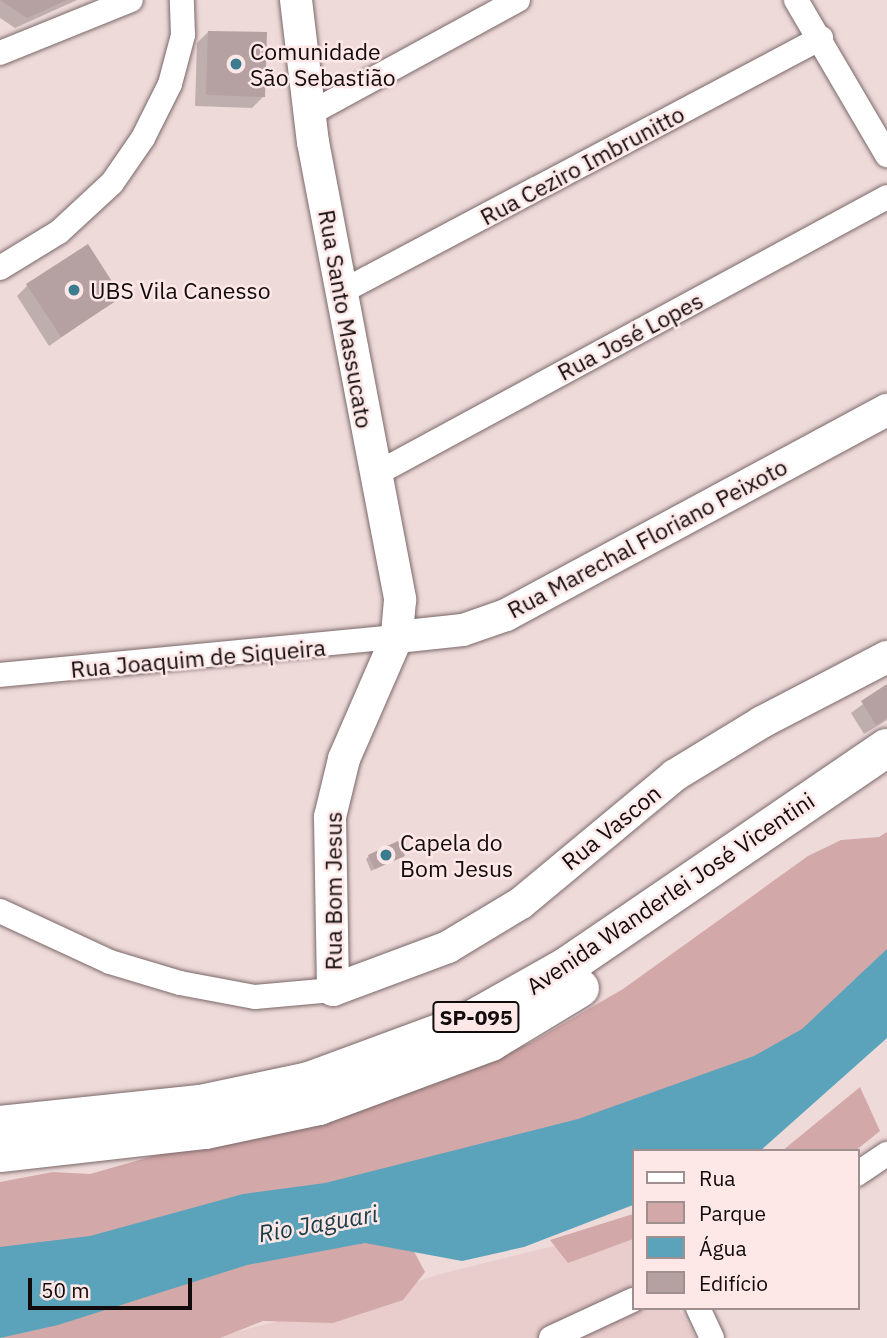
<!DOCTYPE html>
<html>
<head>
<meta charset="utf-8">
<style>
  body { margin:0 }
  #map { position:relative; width:887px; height:1338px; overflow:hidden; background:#efdada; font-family:"IBM Plex Sans",sans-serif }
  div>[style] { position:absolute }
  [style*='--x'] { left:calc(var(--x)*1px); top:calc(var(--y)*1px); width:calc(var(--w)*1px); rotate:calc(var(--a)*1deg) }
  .built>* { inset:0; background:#e9cccc }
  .green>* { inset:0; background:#d3a8a9 }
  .water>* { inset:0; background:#5ba3ba }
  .shadow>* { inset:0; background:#0003 }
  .building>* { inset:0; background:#b5a1a1 }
  .roads { filter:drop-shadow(0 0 2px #7a6868) drop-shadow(0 0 2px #7a6868) }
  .minor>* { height:24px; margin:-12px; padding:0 12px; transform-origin:12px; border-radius:12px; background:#fff }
  .tertiary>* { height:32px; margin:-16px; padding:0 16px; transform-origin:16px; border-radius:16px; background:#fff }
  .primary>* { height:38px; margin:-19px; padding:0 19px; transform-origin:19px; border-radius:19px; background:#fff }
  .dots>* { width:19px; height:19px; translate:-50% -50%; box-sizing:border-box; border:4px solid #fde7e7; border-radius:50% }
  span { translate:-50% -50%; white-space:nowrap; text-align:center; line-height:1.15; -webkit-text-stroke:5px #fde7e7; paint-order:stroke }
  .shield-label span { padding:2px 5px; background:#fde7e7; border:2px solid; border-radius:5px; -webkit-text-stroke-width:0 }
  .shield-label { font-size:21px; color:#120b0c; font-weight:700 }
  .poi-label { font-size:23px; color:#120b0c }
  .left { translate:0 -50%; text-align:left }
  .street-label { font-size:23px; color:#120b0c }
  .water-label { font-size:24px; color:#193c46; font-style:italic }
  .legend { position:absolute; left:632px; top:1149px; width:228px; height:161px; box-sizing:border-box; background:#fde7e7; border:2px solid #9f8f8f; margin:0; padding:9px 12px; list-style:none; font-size:21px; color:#120b0c }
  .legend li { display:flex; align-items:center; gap:14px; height:35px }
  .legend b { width:35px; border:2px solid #9f8f8f }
  .scale { position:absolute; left:28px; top:1278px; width:164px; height:32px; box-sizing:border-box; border:4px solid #120b0c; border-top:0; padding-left:9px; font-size:21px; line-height:24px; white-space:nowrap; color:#120b0c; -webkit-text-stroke:5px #fde7e7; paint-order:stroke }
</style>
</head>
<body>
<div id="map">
  <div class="built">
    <i style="clip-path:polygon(628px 1228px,633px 1236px,633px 1308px,678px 1308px,696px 1338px,212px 1338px,362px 1300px,440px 1274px)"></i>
  </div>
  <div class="green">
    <i style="clip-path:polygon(887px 832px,887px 969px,791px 1049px,518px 1151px,0 1269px,0 1182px,53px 1172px,90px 1174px,490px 1060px,530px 1043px,623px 989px,808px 856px,841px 840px,879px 837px)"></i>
    <i style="clip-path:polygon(860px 1087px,880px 1131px,855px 1151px,782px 1151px)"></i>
    <i style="clip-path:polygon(633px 1214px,633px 1239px,568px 1263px,550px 1240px)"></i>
    <i style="clip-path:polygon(306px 1241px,409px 1242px,425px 1272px,403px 1300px,333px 1323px,263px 1321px,220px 1338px,0 1338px)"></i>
  </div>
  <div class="water">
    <i style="clip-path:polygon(887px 949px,887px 1038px,760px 1151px,633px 1151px,633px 1205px,524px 1247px,462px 1261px,365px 1243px,247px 1265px,58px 1325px,0 1338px,0 1247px,90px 1236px,243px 1194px,325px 1183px,578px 1119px,754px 1056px,802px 1029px)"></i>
  </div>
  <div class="shadow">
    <i style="clip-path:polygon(0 0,77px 0,15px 28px,0 18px)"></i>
    <i style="clip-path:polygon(208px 32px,263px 97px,252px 108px,195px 106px,197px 43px)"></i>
    <i style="clip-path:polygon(28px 285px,120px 297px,49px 346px,17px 296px)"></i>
    <i style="clip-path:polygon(887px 686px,887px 720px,864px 734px,851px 713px)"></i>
    <i style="clip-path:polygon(369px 856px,399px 858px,371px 871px,366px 859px)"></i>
  </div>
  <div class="building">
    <i style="clip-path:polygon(0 0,67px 0,27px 18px)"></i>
    <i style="clip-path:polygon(208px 31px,267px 32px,265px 97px,206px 95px)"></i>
    <i style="clip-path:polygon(88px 244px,122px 297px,61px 337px,26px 284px)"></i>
    <i style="clip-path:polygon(887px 684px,887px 718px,876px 725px,861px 701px)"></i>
    <i style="clip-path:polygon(398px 841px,405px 856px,375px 869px,368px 855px)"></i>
  </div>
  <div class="roads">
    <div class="minor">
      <i style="--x:796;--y:0;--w:180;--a:59.6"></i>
      <i style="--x:0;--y:53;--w:141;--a:-22"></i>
      <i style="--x:309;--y:114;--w:238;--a:-28.6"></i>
      <i style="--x:0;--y:268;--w:69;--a:-31.4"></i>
      <i style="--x:59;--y:232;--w:72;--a:-42.8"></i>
      <i style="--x:112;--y:183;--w:55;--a:-55.4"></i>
      <i style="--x:143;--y:138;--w:60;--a:-63.4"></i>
      <i style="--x:170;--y:84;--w:51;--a:-75.1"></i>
      <i style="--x:183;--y:35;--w:35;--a:-92"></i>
      <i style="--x:343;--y:291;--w:541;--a:-27.89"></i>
      <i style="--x:374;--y:475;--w:583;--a:-28.45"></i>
      <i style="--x:0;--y:675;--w:399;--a:-5.5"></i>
      <i style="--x:0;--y:911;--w:121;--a:24.9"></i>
      <i style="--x:110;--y:962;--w:73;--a:16.7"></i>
      <i style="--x:180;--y:983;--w:76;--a:10.6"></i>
      <i style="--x:255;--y:997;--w:78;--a:-5.1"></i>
      <i style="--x:857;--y:1174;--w:36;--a:-34"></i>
      <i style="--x:698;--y:1308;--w:33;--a:65"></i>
      <i style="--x:551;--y:1338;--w:90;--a:-24.9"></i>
    </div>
    <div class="tertiary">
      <i style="--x:296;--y:0;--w:143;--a:83.2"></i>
      <i style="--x:313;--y:142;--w:466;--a:79.2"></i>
      <i style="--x:400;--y:600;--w:37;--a:95"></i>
      <i style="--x:397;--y:637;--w:133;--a:113.5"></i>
      <i style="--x:344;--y:759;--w:60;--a:103.6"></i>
      <i style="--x:330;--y:817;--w:173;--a:89"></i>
      <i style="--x:333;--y:990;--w:123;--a:-20.5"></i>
      <i style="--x:448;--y:947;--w:85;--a:-31.1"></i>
      <i style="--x:521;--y:903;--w:200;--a:-39.7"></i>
      <i style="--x:675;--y:775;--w:102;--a:-31.3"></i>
      <i style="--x:762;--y:722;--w:141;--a:-27.5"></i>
      <i style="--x:397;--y:637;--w:66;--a:-6.1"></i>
      <i style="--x:463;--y:630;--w:46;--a:-19.2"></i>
      <i style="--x:506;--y:615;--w:433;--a:-28.3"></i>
    </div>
    <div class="primary">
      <i style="--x:0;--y:1125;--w:201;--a:-6"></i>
      <i style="--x:200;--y:1104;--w:111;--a:-11.9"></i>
      <i style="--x:309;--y:1081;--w:167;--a:-20.3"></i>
      <i style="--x:466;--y:1023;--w:116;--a:-29.4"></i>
      <i style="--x:567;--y:966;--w:387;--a:-34.3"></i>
      <i style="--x:0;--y:1153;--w:207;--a:-6.4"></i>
      <i style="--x:206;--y:1130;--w:116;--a:-12"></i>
      <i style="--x:319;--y:1106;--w:184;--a:-20.4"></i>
      <i style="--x:491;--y:1042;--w:104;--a:-31.2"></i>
    </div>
  </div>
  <div class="dots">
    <i style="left:236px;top:64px;background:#3b7c8f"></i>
    <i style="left:74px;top:290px;background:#3b7c8f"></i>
    <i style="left:386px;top:855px;background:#3b7c8f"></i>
  </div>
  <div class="shield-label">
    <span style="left:476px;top:1017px">SP-095</span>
  </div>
  <div class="poi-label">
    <span class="left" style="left:250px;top:64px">Comunidade<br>São Sebastião</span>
    <span class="left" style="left:90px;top:290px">UBS Vila Canesso</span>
    <span class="left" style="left:400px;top:855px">Capela do<br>Bom Jesus</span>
  </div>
  <div class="street-label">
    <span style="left:582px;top:165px;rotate:-28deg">Rua Ceziro Imbrunitto</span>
    <span style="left:346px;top:319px;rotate:80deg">Rua Santo Massucato</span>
    <span style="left:630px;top:336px;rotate:-28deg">Rua José Lopes</span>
    <span style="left:647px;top:538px;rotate:-28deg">Rua Marechal Floriano Peixoto</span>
    <span style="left:198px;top:658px;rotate:-5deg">Rua Joaquim de Siqueira</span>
    <span style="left:611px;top:827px;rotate:-39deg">Rua Vascon</span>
    <span style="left:333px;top:891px;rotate:-90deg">Rua Bom Jesus</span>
    <span style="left:670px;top:893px;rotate:-34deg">Avenida Wanderlei José Vicentini</span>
  </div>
  <div class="water-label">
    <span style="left:318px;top:1224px;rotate:-10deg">Rio Jaguari</span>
  </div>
  <ul class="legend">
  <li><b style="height:9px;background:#fff"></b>Rua</li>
  <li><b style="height:19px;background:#d3a8a9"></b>Parque</li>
  <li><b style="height:19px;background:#5ba3ba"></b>Água</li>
  <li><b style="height:19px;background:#b5a1a1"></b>Edifício</li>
  </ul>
  <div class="scale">50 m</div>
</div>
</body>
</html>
